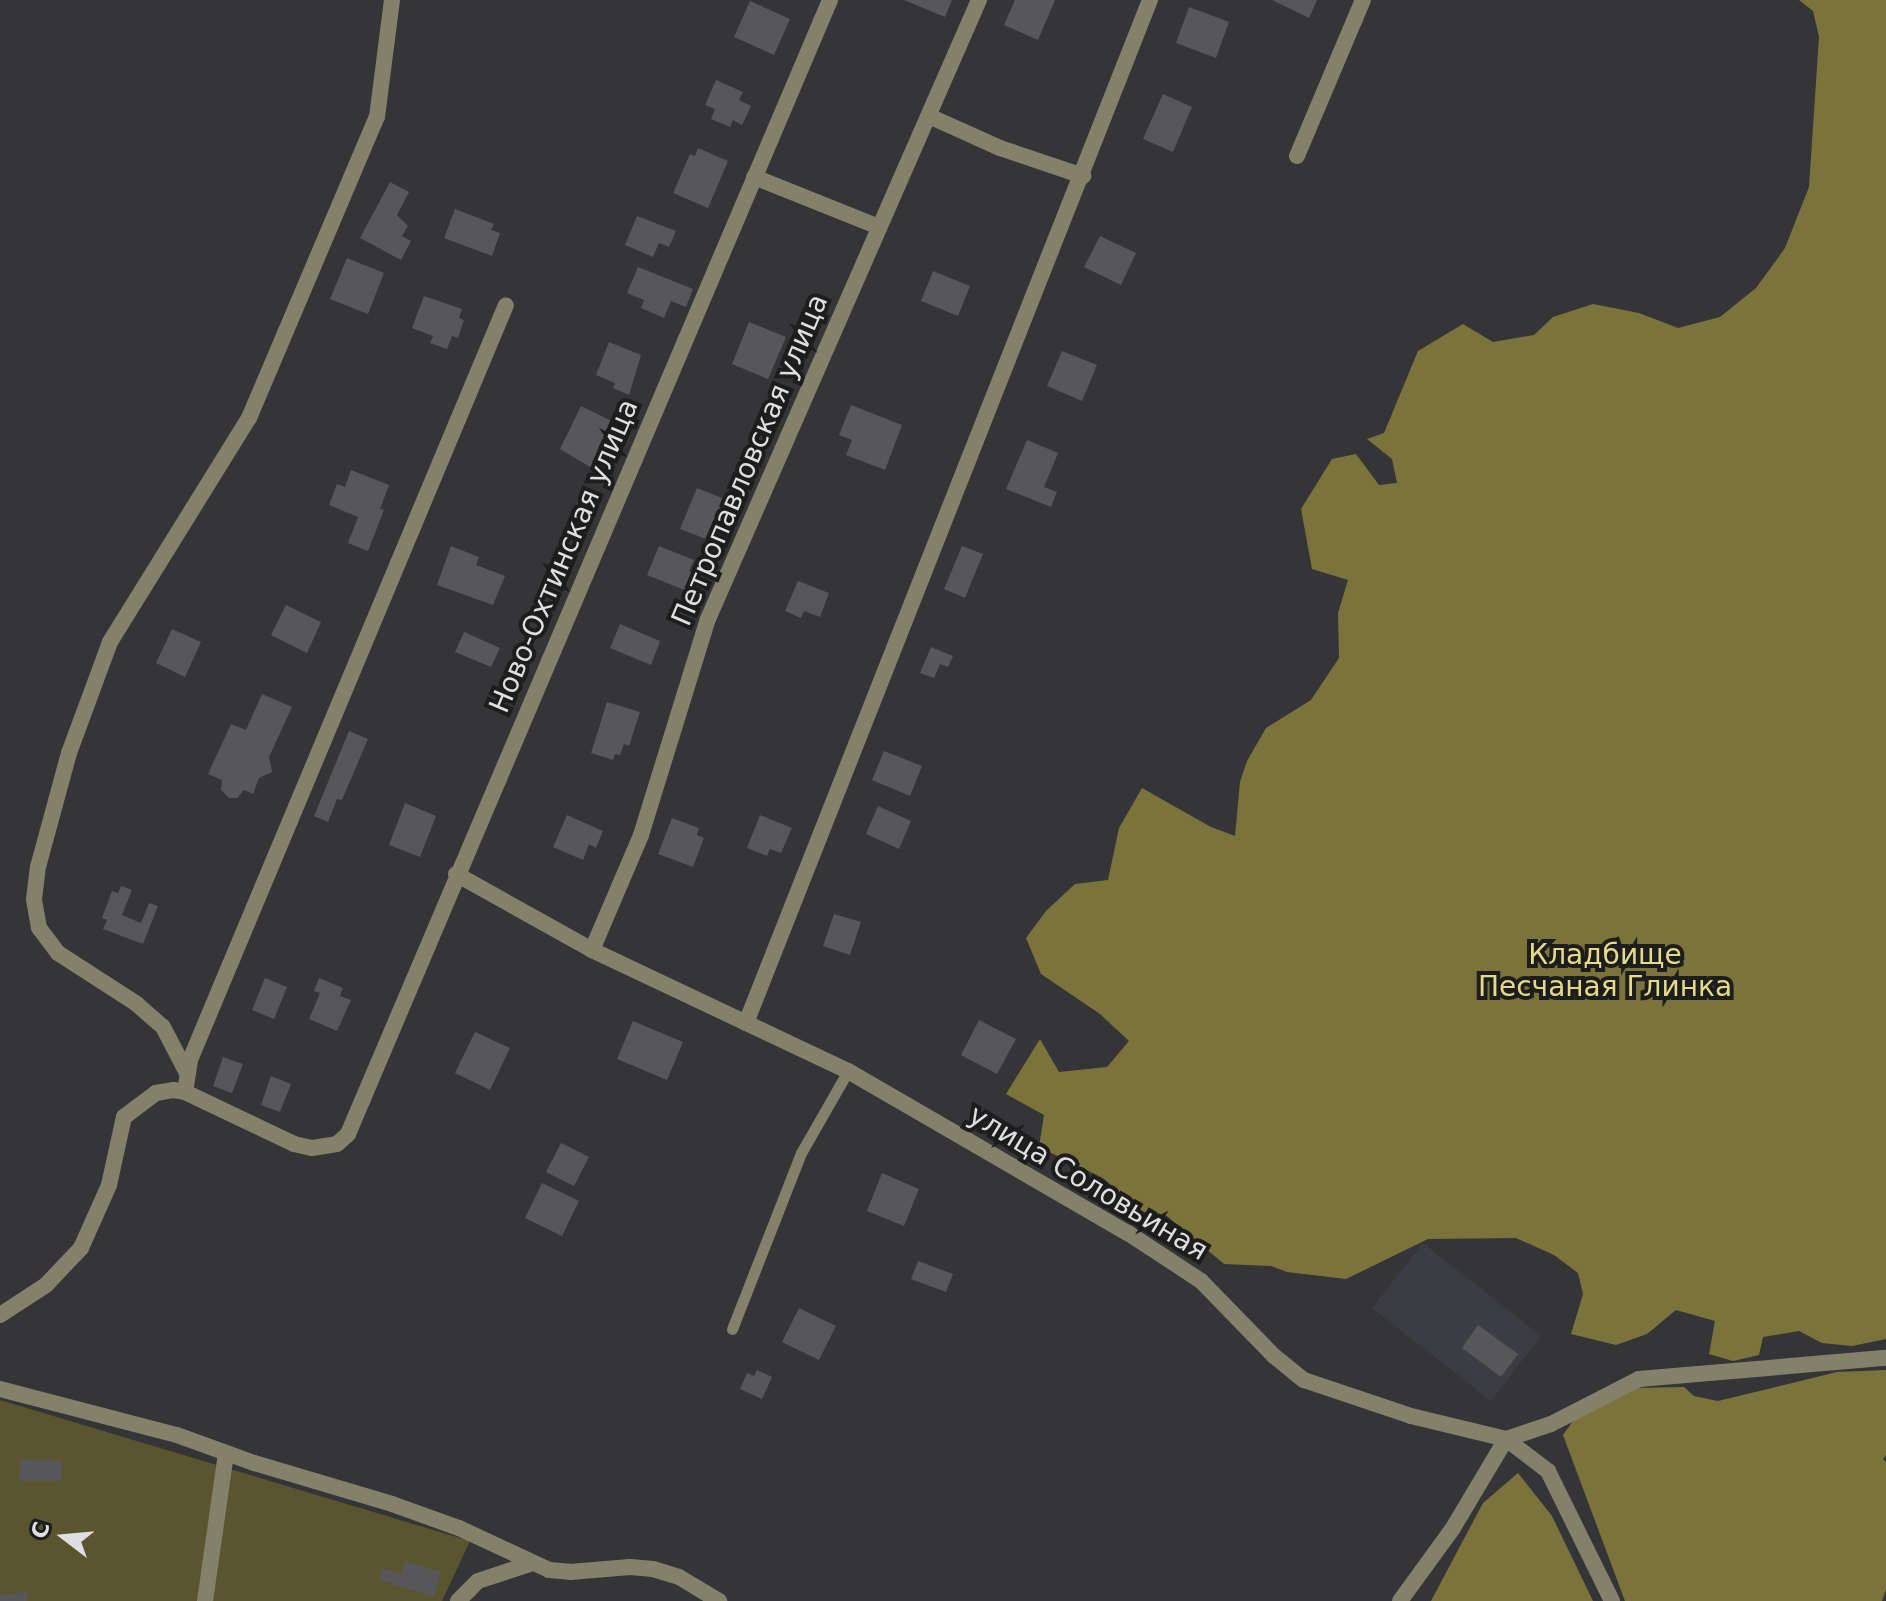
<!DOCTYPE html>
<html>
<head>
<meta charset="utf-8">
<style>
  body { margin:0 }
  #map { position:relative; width:1886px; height:1601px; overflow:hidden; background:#353538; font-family:"DejaVu Sans",sans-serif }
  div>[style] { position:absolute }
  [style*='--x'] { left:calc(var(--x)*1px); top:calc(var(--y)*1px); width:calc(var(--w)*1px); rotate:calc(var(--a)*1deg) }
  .built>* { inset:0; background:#3c3c45 }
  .green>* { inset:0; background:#5b552f }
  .forest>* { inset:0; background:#7b733c }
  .building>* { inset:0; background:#57575a }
  .service>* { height:11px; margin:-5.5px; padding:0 5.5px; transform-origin:5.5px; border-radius:5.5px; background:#84816a }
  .minor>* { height:16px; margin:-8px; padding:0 8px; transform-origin:8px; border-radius:8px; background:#84816a }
  .tertiary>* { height:16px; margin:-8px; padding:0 8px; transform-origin:8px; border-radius:8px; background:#84816a }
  span { translate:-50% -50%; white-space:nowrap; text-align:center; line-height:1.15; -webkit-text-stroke:8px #1d1d1e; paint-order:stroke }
  .street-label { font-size:28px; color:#dfdfe1 }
  .park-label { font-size:28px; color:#e6da86 }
  .north { position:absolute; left:24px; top:1497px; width:80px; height:80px; -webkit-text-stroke:6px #1d1d1e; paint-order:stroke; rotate:286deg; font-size:22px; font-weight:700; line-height:32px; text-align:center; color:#dfdfe1 }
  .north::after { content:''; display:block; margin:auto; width:28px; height:36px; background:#dfdfe1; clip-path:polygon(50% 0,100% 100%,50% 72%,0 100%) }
</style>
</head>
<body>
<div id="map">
  <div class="built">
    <i style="clip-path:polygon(1423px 1243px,1541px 1336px,1491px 1401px,1372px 1308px)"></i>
  </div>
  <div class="green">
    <i style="clip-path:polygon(0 1400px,470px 1541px,442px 1601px,0 1601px)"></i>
  </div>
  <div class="forest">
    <i style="clip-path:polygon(1799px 0,1886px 0,1886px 1339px,1852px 1346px,1822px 1343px,1799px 1331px,1763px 1337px,1759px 1355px,1733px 1361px,1709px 1354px,1715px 1321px,1676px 1310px,1647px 1334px,1616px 1345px,1571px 1334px,1583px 1294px,1578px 1273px,1554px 1255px,1516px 1238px,1428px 1239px,1346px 1279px,1287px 1272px,1271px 1266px,1224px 1264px,1167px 1216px,1139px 1211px,1103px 1178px,1039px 1147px,1044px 1115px,1006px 1094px,1040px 1039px,1059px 1072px,1107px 1067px,1129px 1041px,1100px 1014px,1041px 974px,1026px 938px,1046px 911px,1075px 884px,1108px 880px,1119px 828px,1142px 788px,1211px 827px,1235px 836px,1240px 782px,1247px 761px,1266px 728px,1311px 700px,1339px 658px,1338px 613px,1348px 580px,1312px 569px,1301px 509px,1332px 459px,1356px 454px,1379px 485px,1397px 483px,1392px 459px,1367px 439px,1384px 433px,1418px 351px,1463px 324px,1493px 342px,1534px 335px,1553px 317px,1593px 304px,1639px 313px,1678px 328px,1720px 317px,1756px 288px,1785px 248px,1809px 187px,1819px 37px,1813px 11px)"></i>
    <i style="clip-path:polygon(1886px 1370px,1886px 1455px,1883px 1459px,1886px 1462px,1886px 1589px,1882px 1601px,1625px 1601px,1563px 1435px,1575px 1418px,1634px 1388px,1684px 1387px,1694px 1396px,1718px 1401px,1837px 1372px)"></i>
    <i style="clip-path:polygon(1518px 1473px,1552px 1516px,1593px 1601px,1431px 1601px,1483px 1503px)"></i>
  </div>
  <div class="building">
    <i style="clip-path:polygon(904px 0,952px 0,945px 17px)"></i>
    <i style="clip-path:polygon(1015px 0,1055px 0,1038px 40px,1004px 25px)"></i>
    <i style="clip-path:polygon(1272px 0,1317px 0,1309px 18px)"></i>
    <i style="clip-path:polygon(750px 1px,790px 19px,774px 55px,734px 37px)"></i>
    <i style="clip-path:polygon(1189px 7px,1229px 22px,1216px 58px,1176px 43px)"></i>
    <i style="clip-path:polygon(716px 80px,743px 92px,739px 100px,751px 106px,742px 125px,733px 120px,730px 127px,711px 119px,715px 109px,705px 105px)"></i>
    <i style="clip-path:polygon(1163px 94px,1192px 107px,1173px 152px,1143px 139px)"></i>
    <i style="clip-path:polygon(698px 148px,728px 161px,708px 208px,673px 193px,690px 154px,695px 156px)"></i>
    <i style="clip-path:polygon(390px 182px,409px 192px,397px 215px,408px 226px,402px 236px,411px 241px,401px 260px,360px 238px)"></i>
    <i style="clip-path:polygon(455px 209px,494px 224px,491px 230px,500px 233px,492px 256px,444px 238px)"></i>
    <i style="clip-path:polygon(637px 216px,676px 231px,669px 247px,659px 243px,653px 257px,625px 245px)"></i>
    <i style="clip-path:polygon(1100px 236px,1136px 253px,1121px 285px,1084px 267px)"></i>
    <i style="clip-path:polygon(347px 258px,384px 273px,368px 314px,330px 299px)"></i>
    <i style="clip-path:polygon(638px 267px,693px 289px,686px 307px,671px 301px,664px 318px,641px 308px,644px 300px,627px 293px)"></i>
    <i style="clip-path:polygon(933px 271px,970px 286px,958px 316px,921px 301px)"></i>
    <i style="clip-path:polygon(424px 296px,462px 309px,459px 318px,464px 320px,458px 338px,452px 336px,447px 349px,430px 343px,433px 336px,412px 328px)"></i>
    <i style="clip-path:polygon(749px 322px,786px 337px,768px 379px,732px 364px)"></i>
    <i style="clip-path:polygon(609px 342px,641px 355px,629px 395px,613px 388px,615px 383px,596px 375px)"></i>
    <i style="clip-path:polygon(1062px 351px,1097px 365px,1082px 401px,1047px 386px)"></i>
    <i style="clip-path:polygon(851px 405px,902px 425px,885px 470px,846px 455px,852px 440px,839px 435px)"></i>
    <i style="clip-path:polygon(581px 406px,624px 427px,613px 450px,608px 448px,597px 471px,560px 449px)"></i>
    <i style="clip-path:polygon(1027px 440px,1058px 453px,1044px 487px,1057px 492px,1051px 507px,1006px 489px)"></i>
    <i style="clip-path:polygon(351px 470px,389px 485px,380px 509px,384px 510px,368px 551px,348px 543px,358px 517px,329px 505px,337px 484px,345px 487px)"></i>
    <i style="clip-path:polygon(697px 488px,737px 504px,724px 536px,717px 533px,714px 542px,680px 529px)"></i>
    <i style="clip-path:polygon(451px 546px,479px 557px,476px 565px,505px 576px,493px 605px,437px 585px)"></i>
    <i style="clip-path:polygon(659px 546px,694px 560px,689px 571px,694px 573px,687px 591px,647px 575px)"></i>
    <i style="clip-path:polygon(962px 546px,983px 554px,965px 598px,944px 589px)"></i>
    <i style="clip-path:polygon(798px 581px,829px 593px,820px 617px,804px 611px,801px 618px,785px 611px)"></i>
    <i style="clip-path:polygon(286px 605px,321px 622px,307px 653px,271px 635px)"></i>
    <i style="clip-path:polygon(620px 624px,660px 641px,651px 665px,610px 648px)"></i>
    <i style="clip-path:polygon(172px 629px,201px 642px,185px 677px,156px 663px)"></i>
    <i style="clip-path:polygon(464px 632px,500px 648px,491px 667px,455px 652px)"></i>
    <i style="clip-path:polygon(931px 647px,953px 656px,948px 667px,940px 664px,934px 678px,920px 673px)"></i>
    <i style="clip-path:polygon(262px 694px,292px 707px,269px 757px,272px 772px,259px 778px,253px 794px,244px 790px,237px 798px,229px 798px,221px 790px,222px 780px,208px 774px,231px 724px,246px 730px)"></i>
    <i style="clip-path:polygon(607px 702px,640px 712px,629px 746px,624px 744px,620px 755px,615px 754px,613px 760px,591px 753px)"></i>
    <i style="clip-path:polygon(349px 731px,368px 739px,342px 800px,337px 799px,328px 822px,314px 816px)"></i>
    <i style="clip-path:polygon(884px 751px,922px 766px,910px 796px,872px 780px)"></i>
    <i style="clip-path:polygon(405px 803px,436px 816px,420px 857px,389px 845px)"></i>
    <i style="clip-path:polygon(878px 806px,911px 821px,899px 849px,866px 834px)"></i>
    <i style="clip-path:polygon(567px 815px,603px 831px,596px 848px,589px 844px,583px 860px,553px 847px)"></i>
    <i style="clip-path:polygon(760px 815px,792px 828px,781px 853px,770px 849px,767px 856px,747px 848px)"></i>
    <i style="clip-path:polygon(672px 818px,699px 828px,697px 835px,704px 838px,693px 867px,658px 854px)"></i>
    <i style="clip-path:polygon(121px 886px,132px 890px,122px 915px,141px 923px,149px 903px,158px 906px,143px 944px,103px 929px,107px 920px,102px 918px,112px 891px,118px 893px)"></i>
    <i style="clip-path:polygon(834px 914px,861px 922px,850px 955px,823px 946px)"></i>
    <i style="clip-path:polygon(265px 978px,287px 987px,274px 1019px,252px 1010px)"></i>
    <i style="clip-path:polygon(319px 978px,343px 988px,340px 996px,351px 1000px,337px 1031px,309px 1019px,320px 993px,314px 991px)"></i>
    <i style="clip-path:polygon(979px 1020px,1016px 1039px,997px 1074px,961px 1055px)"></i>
    <i style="clip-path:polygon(633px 1021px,683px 1042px,667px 1080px,617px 1059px)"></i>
    <i style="clip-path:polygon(475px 1032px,510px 1048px,490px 1090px,455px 1073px)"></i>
    <i style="clip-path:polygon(223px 1057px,243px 1064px,232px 1093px,213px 1086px)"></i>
    <i style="clip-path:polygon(271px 1076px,291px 1084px,280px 1112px,261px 1105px)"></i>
    <i style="clip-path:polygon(561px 1143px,589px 1157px,574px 1186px,546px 1172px)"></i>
    <i style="clip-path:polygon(882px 1173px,919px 1189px,904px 1226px,867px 1211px)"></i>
    <i style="clip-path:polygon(542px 1183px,579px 1201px,562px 1236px,525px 1218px)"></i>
    <i style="clip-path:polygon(918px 1261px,953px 1274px,946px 1292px,911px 1279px)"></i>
    <i style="clip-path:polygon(799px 1308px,836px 1326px,819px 1360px,782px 1342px)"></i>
    <i style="clip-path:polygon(1478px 1325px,1518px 1354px,1501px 1377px,1462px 1348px)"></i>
    <i style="clip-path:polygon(757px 1370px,772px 1377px,762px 1399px,740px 1389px,747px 1373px,754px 1376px)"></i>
    <i style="clip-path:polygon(20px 1459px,62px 1460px,61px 1481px,19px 1481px)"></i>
    <i style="clip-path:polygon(405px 1561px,441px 1572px,434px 1597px,379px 1580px,383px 1568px,401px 1574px)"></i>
    <i style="clip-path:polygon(26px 1592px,27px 1601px,0 1601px,0 1595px)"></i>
  </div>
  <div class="service">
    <i style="--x:732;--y:1329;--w:189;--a:-68.6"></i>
    <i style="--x:801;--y:1153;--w:95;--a:-60.2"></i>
  </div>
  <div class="minor">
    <i style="--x:931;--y:117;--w:76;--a:24.2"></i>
    <i style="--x:1000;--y:148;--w:88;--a:18.6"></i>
    <i style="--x:1297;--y:156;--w:169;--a:-67.1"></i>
    <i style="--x:754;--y:177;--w:135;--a:21.8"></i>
    <i style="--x:456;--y:874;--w:156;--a:29.2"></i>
    <i style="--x:592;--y:950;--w:283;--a:25.3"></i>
    <i style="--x:848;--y:1071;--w:323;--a:30.1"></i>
    <i style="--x:1128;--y:1233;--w:87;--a:33.3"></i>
    <i style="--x:1201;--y:1281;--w:105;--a:45.8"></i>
    <i style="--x:1274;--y:1356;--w:38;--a:39"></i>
    <i style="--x:1304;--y:1380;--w:113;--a:18.6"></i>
    <i style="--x:1411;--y:1416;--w:98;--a:13.6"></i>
    <i style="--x:1506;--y:1439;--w:47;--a:-18.4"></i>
    <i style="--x:1551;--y:1424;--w:99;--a:-27.1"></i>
    <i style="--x:1639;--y:1379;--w:248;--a:-4.9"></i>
    <i style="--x:592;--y:950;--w:125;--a:-66.9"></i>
    <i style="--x:641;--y:835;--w:226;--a:-72.8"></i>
    <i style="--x:708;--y:619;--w:676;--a:-66.36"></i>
    <i style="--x:746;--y:1023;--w:1100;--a:-68.45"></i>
    <i style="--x:187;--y:1073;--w:52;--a:-117.6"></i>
    <i style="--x:163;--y:1027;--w:35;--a:-139"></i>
    <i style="--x:137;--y:1004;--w:94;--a:-147.2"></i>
    <i style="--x:58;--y:953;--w:31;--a:-127"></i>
    <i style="--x:39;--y:928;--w:29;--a:-100"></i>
    <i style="--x:34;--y:899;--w:32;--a:-83"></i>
    <i style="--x:38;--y:867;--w:118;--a:-74.8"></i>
    <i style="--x:69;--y:753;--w:118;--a:-69.7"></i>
    <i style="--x:110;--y:642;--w:264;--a:-58.2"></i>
    <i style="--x:249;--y:418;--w:327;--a:-67"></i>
    <i style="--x:377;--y:117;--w:118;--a:-82.7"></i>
    <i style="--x:185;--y:1092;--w:32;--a:-81"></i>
    <i style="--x:190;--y:1060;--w:818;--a:-67.29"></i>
    <i style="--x:0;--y:1315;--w:55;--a:-33.1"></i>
    <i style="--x:46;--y:1285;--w:51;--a:-46.6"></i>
    <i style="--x:81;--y:1248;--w:69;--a:-66"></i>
    <i style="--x:109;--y:1185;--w:70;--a:-77.6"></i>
    <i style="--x:124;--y:1117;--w:40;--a:-37"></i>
    <i style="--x:156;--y:1093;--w:17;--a:-10"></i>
    <i style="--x:173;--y:1090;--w:12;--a:9"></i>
    <i style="--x:185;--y:1092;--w:121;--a:25.5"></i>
    <i style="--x:294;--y:1144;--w:18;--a:13"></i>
    <i style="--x:312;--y:1148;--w:25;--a:-9"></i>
    <i style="--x:337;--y:1144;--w:15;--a:-42"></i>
    <i style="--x:0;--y:1389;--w:183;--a:14.6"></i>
    <i style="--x:177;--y:1435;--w:82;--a:20"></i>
    <i style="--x:254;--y:1463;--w:144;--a:16.5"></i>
    <i style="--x:392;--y:1504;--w:71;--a:19.7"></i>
    <i style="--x:459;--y:1528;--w:99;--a:25"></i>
    <i style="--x:549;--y:1570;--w:21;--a:5"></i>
    <i style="--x:570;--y:1572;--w:60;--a:-4.8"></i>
    <i style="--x:630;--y:1567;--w:23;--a:5"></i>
    <i style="--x:653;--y:1569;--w:27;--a:17"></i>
    <i style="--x:679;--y:1577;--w:47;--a:31"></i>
    <i style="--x:1506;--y:1439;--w:53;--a:37.3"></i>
    <i style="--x:1548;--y:1471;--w:145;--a:63.8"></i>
    <i style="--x:205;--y:1601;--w:149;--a:-81.9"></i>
    <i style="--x:458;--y:1601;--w:28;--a:-45"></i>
    <i style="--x:478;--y:1581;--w:55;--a:-18.1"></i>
    <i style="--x:1400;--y:1601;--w:90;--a:-54"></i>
    <i style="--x:1453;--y:1528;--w:104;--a:-59.2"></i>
  </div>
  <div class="tertiary">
    <i style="--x:348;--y:1134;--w:1232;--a:-66.97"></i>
  </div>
  <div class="street-label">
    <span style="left:750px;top:460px;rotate:-67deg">Петропавловская улица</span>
    <span style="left:564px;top:556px;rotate:-67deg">Ново-Охтинская улица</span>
    <span style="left:1088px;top:1183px;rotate:31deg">улица Соловьиная</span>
  </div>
  <div class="park-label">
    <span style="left:1605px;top:971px">Кладбище<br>Песчаная Глинка</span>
  </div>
  <div class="north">С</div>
</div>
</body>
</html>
